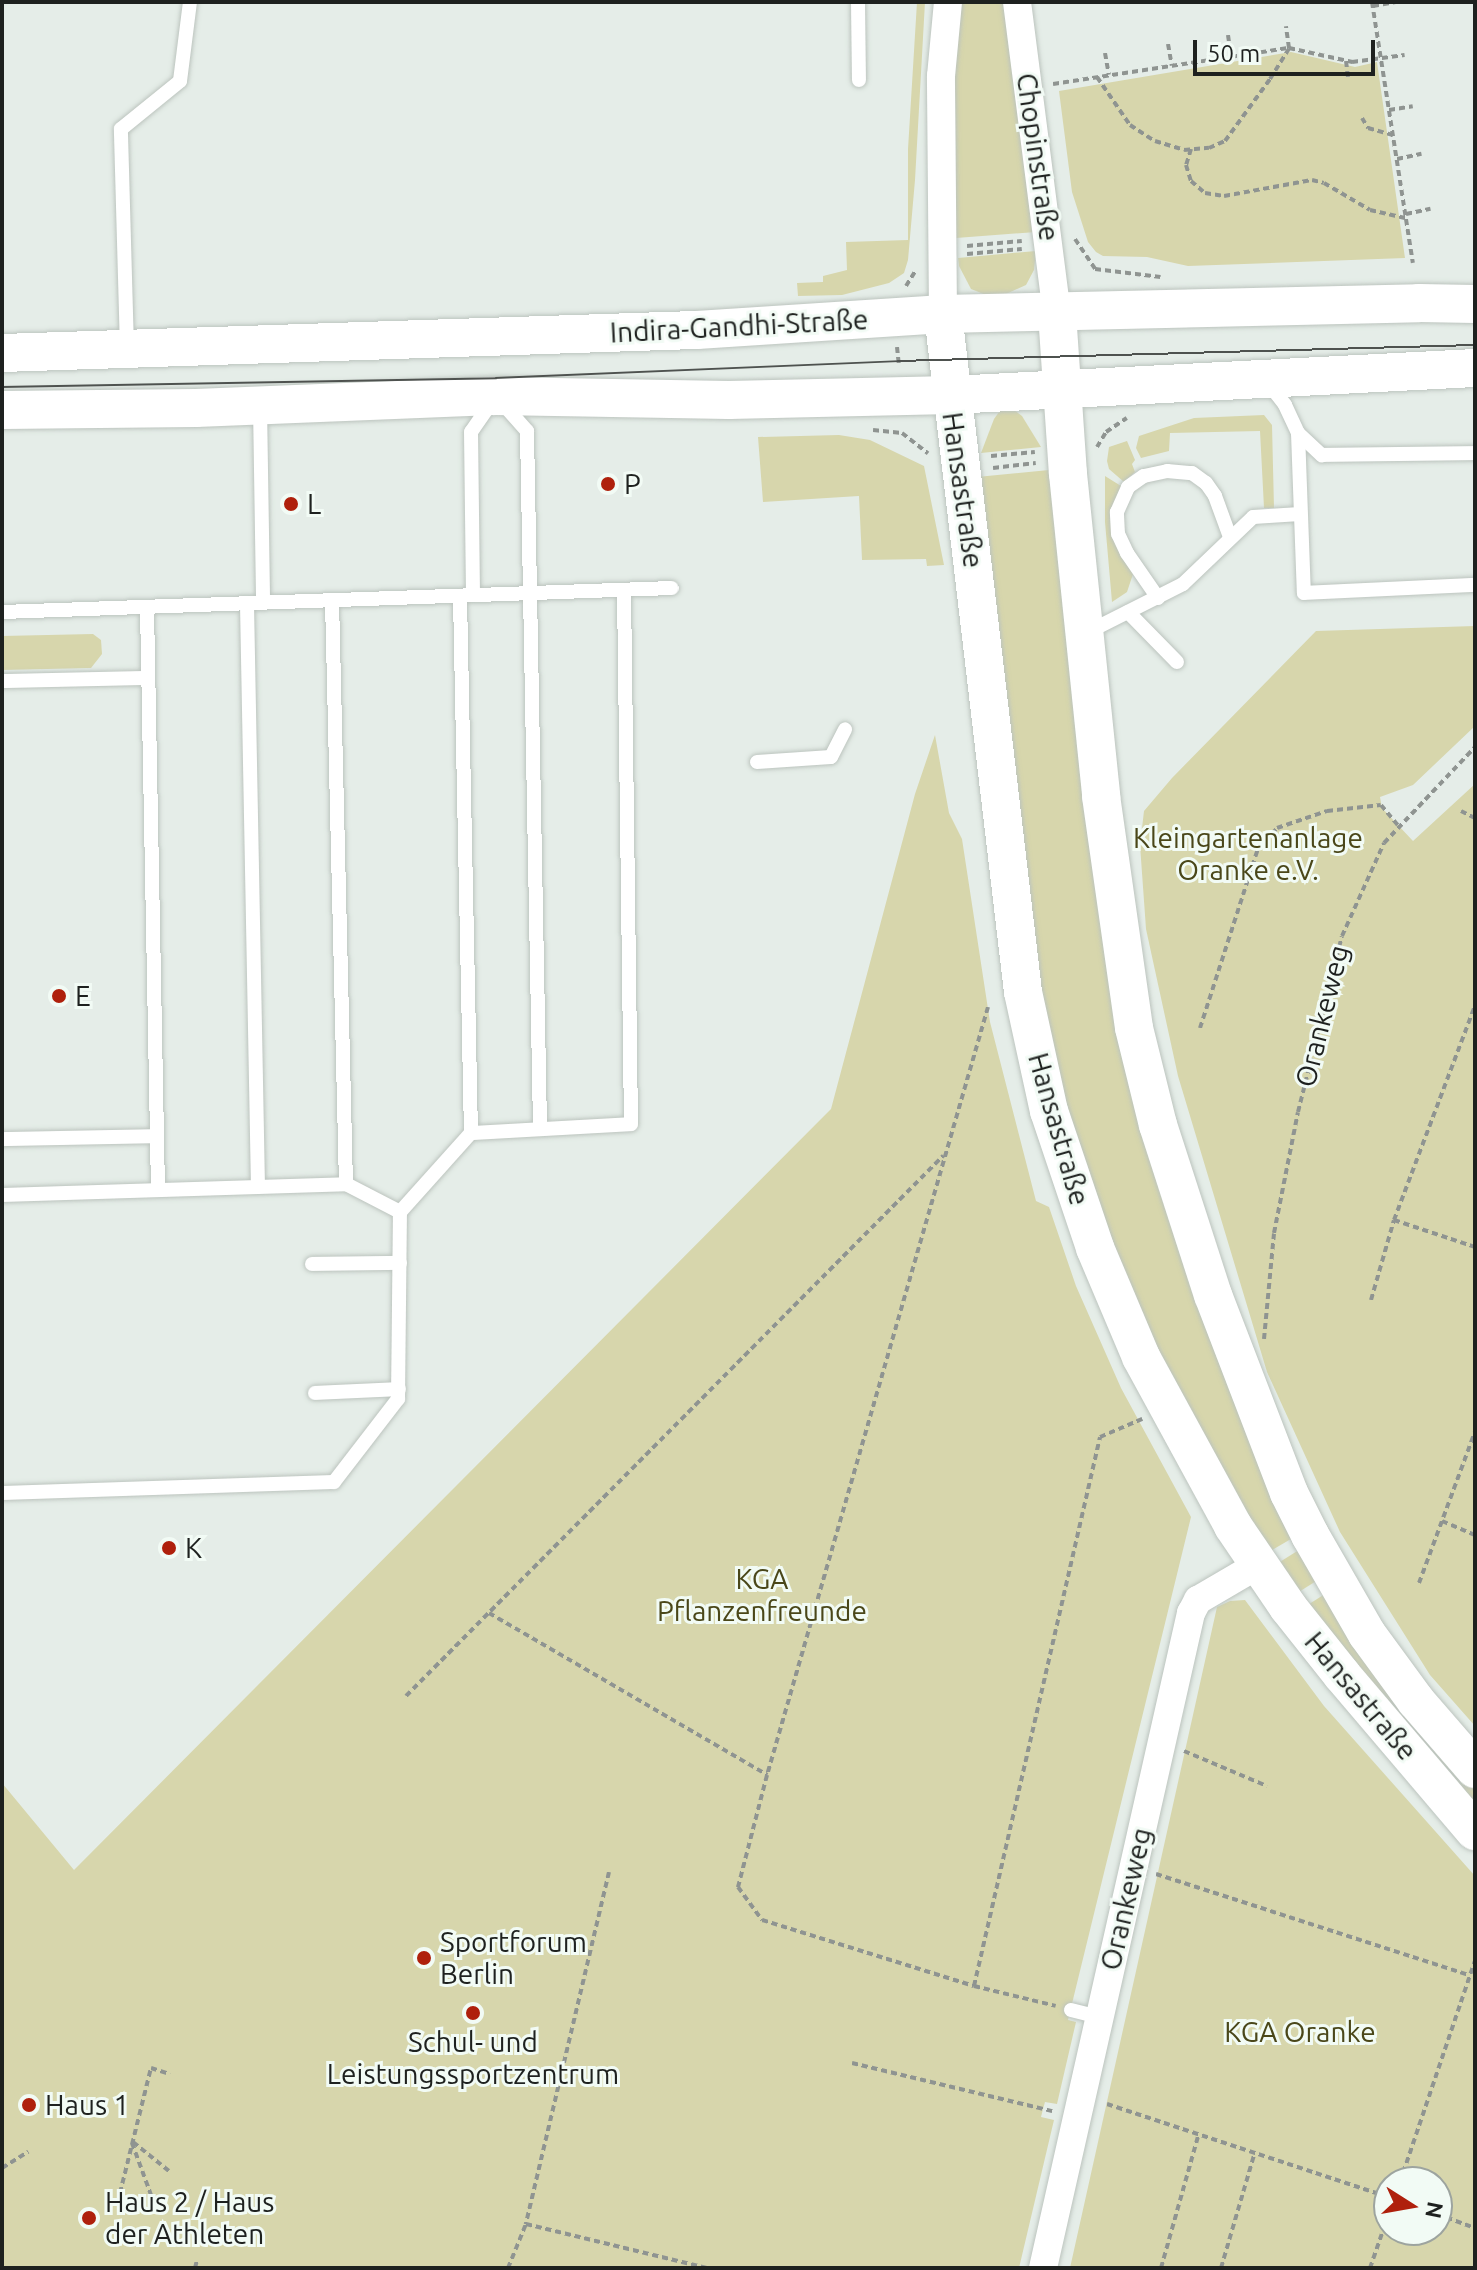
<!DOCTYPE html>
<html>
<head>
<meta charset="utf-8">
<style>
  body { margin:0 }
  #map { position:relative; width:1477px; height:2270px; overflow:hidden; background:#e5ede8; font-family:Ubuntu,sans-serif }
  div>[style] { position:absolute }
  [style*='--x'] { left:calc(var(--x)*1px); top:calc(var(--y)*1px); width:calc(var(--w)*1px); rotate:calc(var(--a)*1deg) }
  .green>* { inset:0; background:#d7d6ac }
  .path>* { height:4px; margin-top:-2px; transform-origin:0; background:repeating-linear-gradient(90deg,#8f9491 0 6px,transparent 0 10px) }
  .roads { filter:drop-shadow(0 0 2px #bcc4be) drop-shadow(0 0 2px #bcc4be) }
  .service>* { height:14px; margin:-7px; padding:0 7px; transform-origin:7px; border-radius:7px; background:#fff }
  .minor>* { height:28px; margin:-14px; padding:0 14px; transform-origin:14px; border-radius:14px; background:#fff }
  .secondary>* { height:38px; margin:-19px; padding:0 19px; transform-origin:19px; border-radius:19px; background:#fff }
  .tram>* { height:2px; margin:-1px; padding:0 1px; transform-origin:1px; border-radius:1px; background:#4e524f }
  .dots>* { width:22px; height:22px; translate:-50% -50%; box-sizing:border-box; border:4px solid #f2fbf5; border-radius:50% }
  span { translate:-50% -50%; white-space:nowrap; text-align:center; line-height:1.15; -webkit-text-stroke:6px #f2fbf5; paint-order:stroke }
  .street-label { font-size:28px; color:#1e211f }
  .poi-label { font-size:28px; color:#1e211f }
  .left { translate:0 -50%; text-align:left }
  .park-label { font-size:28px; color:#4a4719 }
  .frame { position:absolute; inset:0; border:4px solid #1e211f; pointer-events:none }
  .north { position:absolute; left:1373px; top:2166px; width:80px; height:80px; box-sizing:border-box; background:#f2fbf5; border:2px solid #9da49f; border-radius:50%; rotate:101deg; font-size:22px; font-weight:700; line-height:32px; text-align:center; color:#1e211f }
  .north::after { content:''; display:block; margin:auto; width:28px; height:36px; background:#af200c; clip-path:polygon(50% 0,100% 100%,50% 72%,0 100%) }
  .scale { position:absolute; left:1193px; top:40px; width:182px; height:36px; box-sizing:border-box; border:4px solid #1e211f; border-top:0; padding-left:10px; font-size:24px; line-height:28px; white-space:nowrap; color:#1e211f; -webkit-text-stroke:6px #f2fbf5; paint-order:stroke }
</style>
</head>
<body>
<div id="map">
  <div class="green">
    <i style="clip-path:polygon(917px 2px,925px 2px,915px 180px,908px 260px,904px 273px,889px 283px,842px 295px,798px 296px,797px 283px,823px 282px,823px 276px,847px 270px,846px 242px,908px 240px,908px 149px)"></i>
    <i style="clip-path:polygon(959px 2px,1007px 2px,1036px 232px,956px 238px,955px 79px)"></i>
    <i style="clip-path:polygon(1291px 52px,1355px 67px,1377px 62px,1405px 258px,1188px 266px,1147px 257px,1103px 256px,1096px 252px,1088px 242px,1072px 192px,1059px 91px)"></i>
    <i style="clip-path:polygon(1036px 251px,1034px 270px,1026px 285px,1006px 294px,986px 295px,971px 289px,959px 266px,958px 258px)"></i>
    <i style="clip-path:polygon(1010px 407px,1022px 416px,1041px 447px,981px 453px,994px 419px,1002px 408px)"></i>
    <i style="clip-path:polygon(1264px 415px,1272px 425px,1274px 508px,1264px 508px,1260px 431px,1170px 433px,1169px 451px,1141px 458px,1136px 448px,1139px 436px,1194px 418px)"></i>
    <i style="clip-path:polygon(839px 435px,870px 440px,924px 466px,944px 565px,927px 566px,926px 559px,862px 560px,859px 496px,763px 502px,758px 437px)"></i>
    <i style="clip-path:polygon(1127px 441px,1135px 460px,1132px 464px,1135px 472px,1124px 482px,1109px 469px,1107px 461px,1109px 447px)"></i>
    <i style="clip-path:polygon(1049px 470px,1104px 941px,1296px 1536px,1267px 1553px,1146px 1340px,1061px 1095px,1037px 980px,977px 477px)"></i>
    <i style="clip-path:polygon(1105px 476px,1121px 486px,1126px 562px,1133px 574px,1127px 592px,1112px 602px,1105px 522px)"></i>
    <i style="clip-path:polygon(1475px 626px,1475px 726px,1413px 785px,1380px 797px,1382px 808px,1413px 841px,1475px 784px,1475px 1726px,1430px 1675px,1340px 1532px,1267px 1372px,1178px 1076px,1146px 929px,1140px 845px,1144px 811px,1172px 778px,1316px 631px)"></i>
    <i style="clip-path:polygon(93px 634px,101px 640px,102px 654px,91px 668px,2px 670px,2px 636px)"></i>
    <i style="clip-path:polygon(935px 735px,949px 813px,962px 839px,990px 1022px,1036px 1201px,1049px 1207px,1076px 1286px,1121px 1388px,1191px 1517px,1068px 2020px,1076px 2022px,1057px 2104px,1045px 2102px,1043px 2109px,1041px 2117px,1054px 2120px,1019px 2268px,2px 2268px,2px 1783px,74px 1870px,831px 1109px,915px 794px)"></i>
    <i style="clip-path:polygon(1302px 1548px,1321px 1578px,1294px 1595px,1275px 1565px)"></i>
    <i style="clip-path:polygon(1328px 1592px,1475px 1785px,1475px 1816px,1303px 1608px)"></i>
    <i style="clip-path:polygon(evenodd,1245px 1600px,1324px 1706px,1475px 1876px,1475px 2268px,1070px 2268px,1217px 1607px,1230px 1601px,1245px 1600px,1389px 2182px,1437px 2182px,1437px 2230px,1389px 2230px,1389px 2182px)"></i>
  </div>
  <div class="path">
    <i style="--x:1372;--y:2;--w:264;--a:81.1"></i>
    <i style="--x:1373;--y:6;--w:23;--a:-10"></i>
    <i style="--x:1228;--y:35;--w:22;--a:82"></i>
    <i style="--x:1168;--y:44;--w:22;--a:80"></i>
    <i style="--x:1105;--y:53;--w:22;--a:80"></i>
    <i style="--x:1346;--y:61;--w:16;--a:83"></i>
    <i style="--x:1097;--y:77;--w:58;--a:55.5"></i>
    <i style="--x:1130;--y:125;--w:30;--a:33"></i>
    <i style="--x:1155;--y:141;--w:30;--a:17"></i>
    <i style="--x:1184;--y:150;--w:25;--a:-5"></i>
    <i style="--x:1209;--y:148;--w:17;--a:-24"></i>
    <i style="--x:1225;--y:141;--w:77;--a:-54"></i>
    <i style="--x:1270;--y:79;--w:36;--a:-58"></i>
    <i style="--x:1289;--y:48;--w:22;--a:-98"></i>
    <i style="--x:1053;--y:84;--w:239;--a:-8.7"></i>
    <i style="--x:1289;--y:48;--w:65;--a:12.5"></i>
    <i style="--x:1352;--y:62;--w:53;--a:-7.5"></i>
    <i style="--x:1389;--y:110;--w:24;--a:-9"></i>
    <i style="--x:1362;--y:118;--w:12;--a:59"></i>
    <i style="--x:1368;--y:128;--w:26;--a:16"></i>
    <i style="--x:1191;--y:149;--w:17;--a:107"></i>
    <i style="--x:1186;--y:165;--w:17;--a:73"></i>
    <i style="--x:1191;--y:181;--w:18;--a:41"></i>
    <i style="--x:1205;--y:193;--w:19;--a:9"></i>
    <i style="--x:1224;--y:196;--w:89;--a:-10.3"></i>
    <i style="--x:1312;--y:180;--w:12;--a:14"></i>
    <i style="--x:1324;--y:183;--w:53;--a:30.4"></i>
    <i style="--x:1370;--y:210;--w:37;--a:13"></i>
    <i style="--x:1397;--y:159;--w:25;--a:-12"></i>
    <i style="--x:1406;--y:214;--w:25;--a:-12"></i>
    <i style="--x:1075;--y:239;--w:36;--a:56"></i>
    <i style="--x:1095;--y:269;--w:66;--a:6.9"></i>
    <i style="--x:967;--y:246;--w:55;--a:-5.2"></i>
    <i style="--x:967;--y:254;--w:55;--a:-5.2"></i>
    <i style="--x:906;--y:286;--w:19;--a:-58"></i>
    <i style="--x:897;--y:347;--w:19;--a:84"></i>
    <i style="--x:873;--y:430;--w:29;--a:6"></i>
    <i style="--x:902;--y:433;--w:33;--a:38"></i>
    <i style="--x:1097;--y:447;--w:17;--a:-59"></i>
    <i style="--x:1106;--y:432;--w:25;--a:-34"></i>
    <i style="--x:991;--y:456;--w:44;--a:-5.2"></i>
    <i style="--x:993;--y:468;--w:43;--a:-6.6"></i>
    <i style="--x:1461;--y:811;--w:16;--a:27"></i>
    <i style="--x:988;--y:1007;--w:799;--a:106.05"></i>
    <i style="--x:767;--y:1775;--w:116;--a:104.5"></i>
    <i style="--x:738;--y:1887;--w:41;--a:54"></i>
    <i style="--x:762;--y:1920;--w:222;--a:17.3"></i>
    <i style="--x:974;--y:1986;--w:84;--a:13.7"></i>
    <i style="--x:1200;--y:1028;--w:189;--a:-72.1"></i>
    <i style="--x:1258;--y:848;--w:28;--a:-46"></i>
    <i style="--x:1277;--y:828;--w:53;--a:-18.8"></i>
    <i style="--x:1327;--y:811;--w:54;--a:-6.3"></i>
    <i style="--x:1381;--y:805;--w:26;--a:50"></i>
    <i style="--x:1394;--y:1220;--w:85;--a:18.4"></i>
    <i style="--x:1371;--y:1300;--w:83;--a:-74"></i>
    <i style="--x:1394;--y:1220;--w:229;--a:-69.3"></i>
    <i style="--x:1264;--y:1339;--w:106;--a:-84.6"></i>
    <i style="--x:1274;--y:1233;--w:123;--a:-78.8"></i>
    <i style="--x:1298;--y:1112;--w:181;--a:-76"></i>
    <i style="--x:1342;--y:936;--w:102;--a:-65.7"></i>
    <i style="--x:1384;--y:843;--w:132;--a:-46.5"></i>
    <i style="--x:1442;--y:1521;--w:36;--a:23"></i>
    <i style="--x:1419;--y:1583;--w:161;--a:-69.7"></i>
    <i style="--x:489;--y:1613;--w:322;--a:30.2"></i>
    <i style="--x:406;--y:1696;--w:762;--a:-45.16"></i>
    <i style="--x:1184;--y:1751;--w:90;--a:22.9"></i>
    <i style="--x:609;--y:1872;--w:362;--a:103.3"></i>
    <i style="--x:526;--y:2224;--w:186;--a:13.7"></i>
    <i style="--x:1156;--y:1874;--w:329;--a:17.9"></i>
    <i style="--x:974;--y:1986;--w:563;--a:-77.07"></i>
    <i style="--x:1100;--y:1437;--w:46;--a:-23.2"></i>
    <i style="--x:852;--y:2063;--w:206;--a:13.5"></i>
    <i style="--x:1107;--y:2104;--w:297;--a:18.3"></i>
    <i style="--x:133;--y:2142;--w:46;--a:38.9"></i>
    <i style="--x:132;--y:2143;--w:64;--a:69.9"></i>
    <i style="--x:2;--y:2168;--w:31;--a:-32"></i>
    <i style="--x:1400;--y:2182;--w:233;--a:-71.3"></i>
    <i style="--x:120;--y:2193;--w:129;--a:-76.1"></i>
    <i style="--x:151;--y:2068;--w:20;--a:18"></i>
    <i style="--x:1437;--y:2214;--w:40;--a:20.2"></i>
    <i style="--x:195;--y:2268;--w:8;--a:-76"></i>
    <i style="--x:508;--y:2268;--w:48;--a:-67.8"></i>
    <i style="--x:1161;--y:2268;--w:137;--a:-74.3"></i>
    <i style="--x:1221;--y:2268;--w:118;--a:-73.7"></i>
    <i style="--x:1370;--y:2268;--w:58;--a:-70.9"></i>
  </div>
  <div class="roads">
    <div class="service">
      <i style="--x:858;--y:2;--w:78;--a:89.3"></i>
      <i style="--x:127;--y:349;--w:220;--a:-91.6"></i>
      <i style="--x:121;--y:129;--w:76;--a:-39.1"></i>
      <i style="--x:180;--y:81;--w:80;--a:-82.8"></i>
      <i style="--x:1268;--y:383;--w:28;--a:52"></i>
      <i style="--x:1285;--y:405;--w:31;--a:65"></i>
      <i style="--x:1298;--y:433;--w:33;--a:43"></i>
      <i style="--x:1322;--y:455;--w:153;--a:-0.7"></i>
      <i style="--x:260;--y:406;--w:197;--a:89.1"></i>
      <i style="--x:1298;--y:433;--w:160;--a:87.9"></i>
      <i style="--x:1304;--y:593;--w:171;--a:-2.7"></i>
      <i style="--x:473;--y:595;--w:163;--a:-90.7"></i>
      <i style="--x:471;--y:432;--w:44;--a:-55.2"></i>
      <i style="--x:496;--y:396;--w:47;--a:48.5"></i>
      <i style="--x:527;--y:431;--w:698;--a:88.93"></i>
      <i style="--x:460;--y:596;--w:537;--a:88.83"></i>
      <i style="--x:1158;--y:598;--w:55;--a:-124.6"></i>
      <i style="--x:1127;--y:553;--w:21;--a:-115"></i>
      <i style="--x:1118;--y:534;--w:22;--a:-93"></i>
      <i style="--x:1117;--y:512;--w:27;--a:-66"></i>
      <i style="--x:1128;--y:487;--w:19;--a:-35"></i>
      <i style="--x:1144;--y:476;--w:24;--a:-12"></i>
      <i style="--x:1167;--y:471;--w:25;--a:5"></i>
      <i style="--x:1192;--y:473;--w:17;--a:36"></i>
      <i style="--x:1206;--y:483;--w:16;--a:55"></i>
      <i style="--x:1215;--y:496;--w:44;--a:69.9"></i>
      <i style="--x:332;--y:600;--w:584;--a:88.63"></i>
      <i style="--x:247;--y:604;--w:583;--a:88.92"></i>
      <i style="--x:147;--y:607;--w:583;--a:88.92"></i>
      <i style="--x:2;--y:612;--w:670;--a:-2.05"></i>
      <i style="--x:1128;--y:612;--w:70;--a:45.6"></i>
      <i style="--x:1088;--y:632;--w:106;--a:-26.8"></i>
      <i style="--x:1183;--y:584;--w:97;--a:-43.7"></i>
      <i style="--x:1253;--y:517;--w:47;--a:-3.7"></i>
      <i style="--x:2;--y:681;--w:146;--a:-1.2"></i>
      <i style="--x:757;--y:762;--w:74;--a:-3.9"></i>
      <i style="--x:831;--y:757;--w:31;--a:-63"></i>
      <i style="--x:2;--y:1139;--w:155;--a:-1.1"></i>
      <i style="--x:2;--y:1195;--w:344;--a:-1.8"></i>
      <i style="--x:346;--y:1184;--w:61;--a:27.4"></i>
      <i style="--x:312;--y:1264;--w:88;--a:-0.7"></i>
      <i style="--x:315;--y:1393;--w:84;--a:-2.7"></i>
      <i style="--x:2;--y:1493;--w:332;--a:-1.9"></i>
      <i style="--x:334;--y:1482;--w:105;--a:-52.4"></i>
      <i style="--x:398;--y:1399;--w:187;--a:-89.4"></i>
      <i style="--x:400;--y:1212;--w:106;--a:-48.1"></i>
      <i style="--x:471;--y:1133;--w:160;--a:-3.2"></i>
      <i style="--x:631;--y:1124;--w:534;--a:-90.75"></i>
      <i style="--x:1071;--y:2010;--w:30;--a:14"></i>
    </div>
    <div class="minor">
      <i style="--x:1017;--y:2;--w:314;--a:82.7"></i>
      <i style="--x:943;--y:314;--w:238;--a:-90.5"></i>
      <i style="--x:941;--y:76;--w:74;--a:-84.6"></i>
      <i style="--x:1043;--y:2268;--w:672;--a:-77.27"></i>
      <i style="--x:1191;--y:1613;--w:15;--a:-62"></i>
      <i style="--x:1198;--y:1600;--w:69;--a:-30.3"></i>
    </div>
    <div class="secondary">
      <i style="--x:1057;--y:313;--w:161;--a:86.1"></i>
      <i style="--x:1068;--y:474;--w:324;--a:84.1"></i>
      <i style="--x:1101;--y:796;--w:234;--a:81.9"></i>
      <i style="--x:1134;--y:1028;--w:100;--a:76.1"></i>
      <i style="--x:1158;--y:1125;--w:179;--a:72.1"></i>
      <i style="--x:1213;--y:1295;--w:212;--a:69"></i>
      <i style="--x:1289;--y:1493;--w:47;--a:63.4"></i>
      <i style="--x:1310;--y:1535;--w:114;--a:60.1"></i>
      <i style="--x:1367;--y:1634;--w:83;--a:53.8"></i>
      <i style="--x:1416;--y:1701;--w:90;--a:49.1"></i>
      <i style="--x:943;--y:314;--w:683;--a:83.27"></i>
      <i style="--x:1023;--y:992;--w:122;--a:77.7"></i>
      <i style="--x:1049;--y:1111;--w:145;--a:71.4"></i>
      <i style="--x:1095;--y:1248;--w:118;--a:67.1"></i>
      <i style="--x:1141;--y:1357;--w:192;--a:61.4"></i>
      <i style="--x:1233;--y:1526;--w:98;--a:55.8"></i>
      <i style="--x:1288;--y:1607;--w:87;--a:51.5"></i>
      <i style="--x:1342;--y:1675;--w:205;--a:49.6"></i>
      <i style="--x:2;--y:353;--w:695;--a:-1.9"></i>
      <i style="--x:697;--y:330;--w:247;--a:-3.7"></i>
      <i style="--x:943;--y:314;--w:476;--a:-1.3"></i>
      <i style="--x:1419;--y:303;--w:56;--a:1"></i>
      <i style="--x:2;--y:410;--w:194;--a:-0.6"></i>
      <i style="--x:196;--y:408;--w:300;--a:-2.3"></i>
      <i style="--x:496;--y:396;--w:233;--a:1"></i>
      <i style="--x:729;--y:400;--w:222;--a:-1.3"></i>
      <i style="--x:951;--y:395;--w:525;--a:-2.95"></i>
    </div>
  </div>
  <div class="tram">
    <i style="--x:2;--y:387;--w:494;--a:-1"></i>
    <i style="--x:496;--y:378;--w:402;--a:-2.4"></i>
    <i style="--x:898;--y:361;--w:577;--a:-1.59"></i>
  </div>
  <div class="dots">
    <i style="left:608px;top:484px;background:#af200c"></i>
    <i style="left:291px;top:504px;background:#af200c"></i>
    <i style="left:59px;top:996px;background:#af200c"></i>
    <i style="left:169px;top:1548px;background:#af200c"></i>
    <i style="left:424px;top:1958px;background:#af200c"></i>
    <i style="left:473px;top:2013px;background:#af200c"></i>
    <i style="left:29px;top:2105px;background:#af200c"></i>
    <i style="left:89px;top:2218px;background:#af200c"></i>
  </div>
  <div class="street-label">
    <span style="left:1038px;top:157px;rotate:82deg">Chopinstraße</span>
    <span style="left:739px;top:326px;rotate:-3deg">Indira-Gandhi-Straße</span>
    <span style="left:963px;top:490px;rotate:82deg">Hansastraße</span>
    <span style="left:1322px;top:1016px;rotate:-76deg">Orankeweg</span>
    <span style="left:1059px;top:1129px;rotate:74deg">Hansastraße</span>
    <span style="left:1361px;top:1696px;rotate:50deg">Hansastraße</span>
    <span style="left:1126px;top:1899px;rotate:-77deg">Orankeweg</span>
  </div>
  <div class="poi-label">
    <span class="left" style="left:624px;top:484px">P</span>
    <span class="left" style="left:307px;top:504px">L</span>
    <span class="left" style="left:75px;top:996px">E</span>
    <span class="left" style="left:185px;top:1548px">K</span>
    <span class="left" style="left:440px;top:1958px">Sportforum<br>Berlin</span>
    <span style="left:473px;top:2058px">Schul- und<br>Leistungssportzentrum</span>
    <span class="left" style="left:45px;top:2105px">Haus 1</span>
    <span class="left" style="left:105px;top:2218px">Haus 2 / Haus<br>der Athleten</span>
  </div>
  <div class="park-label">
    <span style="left:1248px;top:854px">Kleingartenanlage<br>Oranke e.V.</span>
    <span style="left:762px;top:1595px">KGA<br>Pflanzenfreunde</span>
    <span style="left:1300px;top:2032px">KGA Oranke</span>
  </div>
  <div class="frame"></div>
  <div class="north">N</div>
  <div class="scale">50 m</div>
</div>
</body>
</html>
